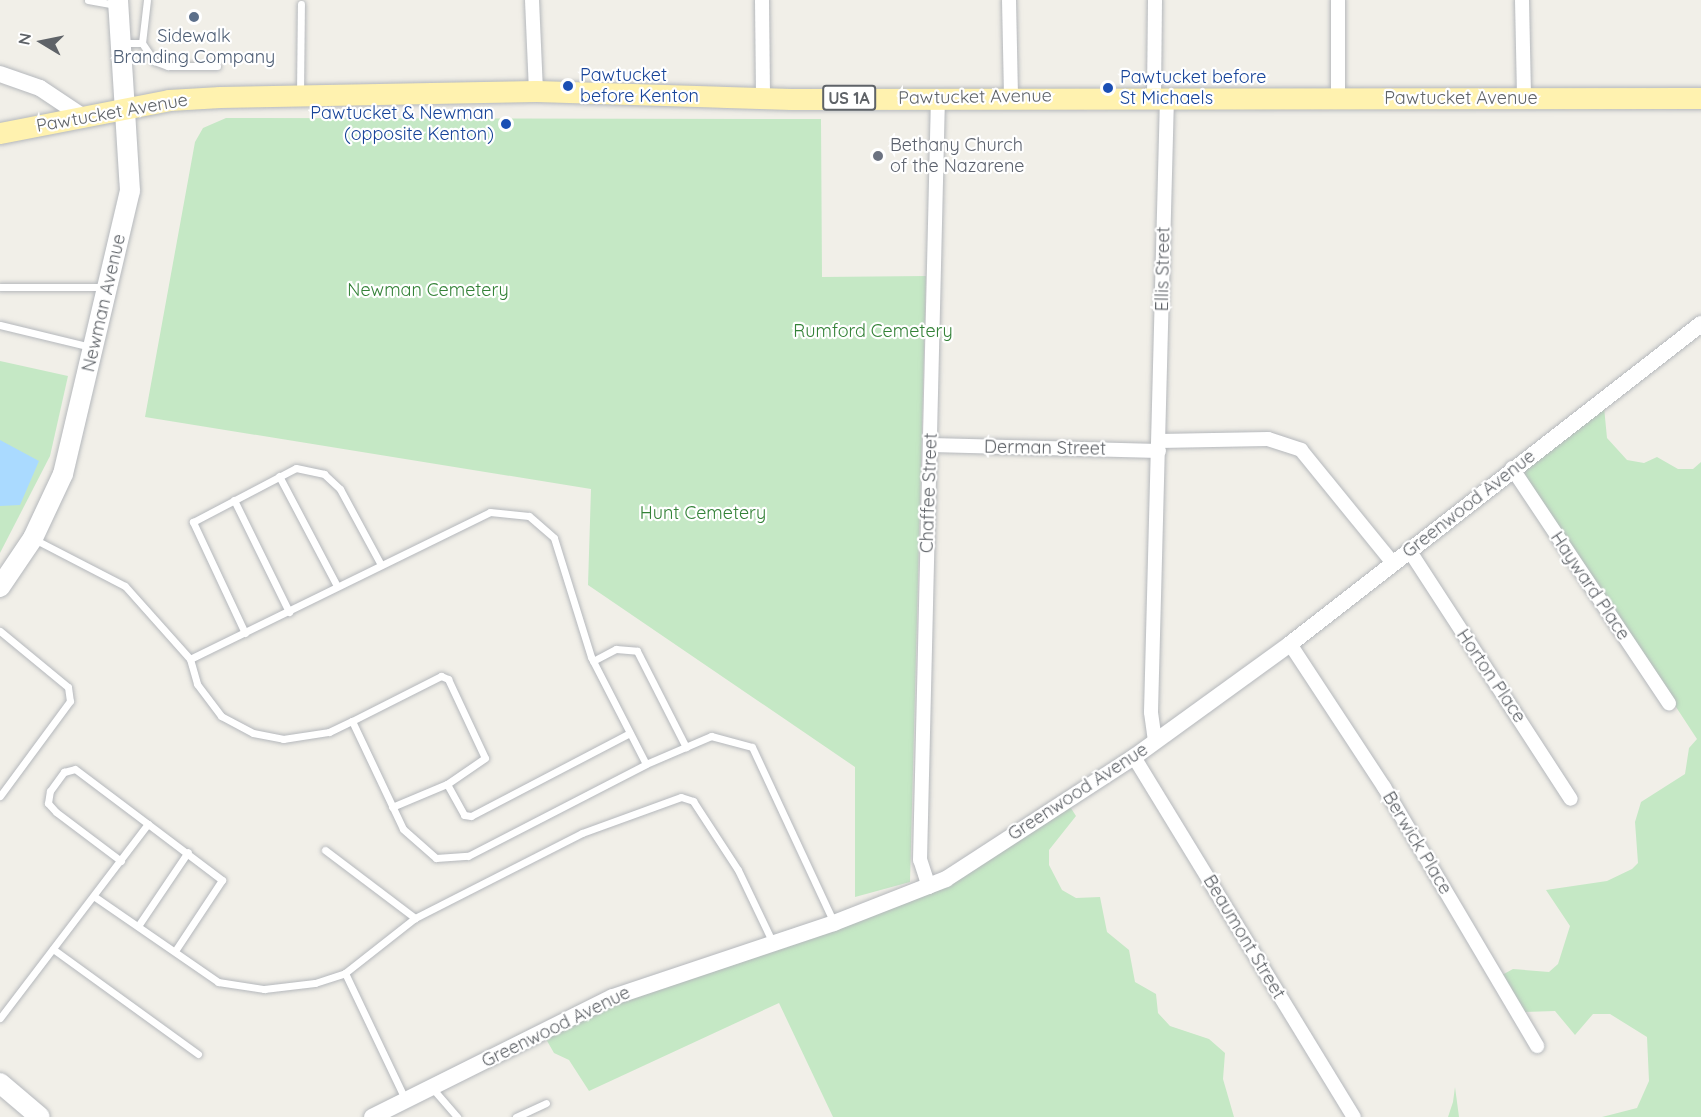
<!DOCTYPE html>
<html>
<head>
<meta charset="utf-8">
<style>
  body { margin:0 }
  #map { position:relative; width:1701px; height:1117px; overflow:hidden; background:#f1efe8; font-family:Quicksand,sans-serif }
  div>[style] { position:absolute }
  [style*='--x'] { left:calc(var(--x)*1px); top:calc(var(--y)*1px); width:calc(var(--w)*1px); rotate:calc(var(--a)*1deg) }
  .green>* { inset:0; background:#c5e8c5 }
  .water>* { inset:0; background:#aadaff }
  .roads { filter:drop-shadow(0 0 2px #b5b8bc) drop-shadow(0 0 2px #b5b8bc) }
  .service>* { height:7px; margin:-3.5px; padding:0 3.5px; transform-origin:3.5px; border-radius:3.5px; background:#fff }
  .minor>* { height:14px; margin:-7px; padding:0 7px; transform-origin:7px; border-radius:7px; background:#fff }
  .tertiary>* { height:16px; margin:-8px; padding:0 8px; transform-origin:8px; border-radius:8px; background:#fff }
  .secondary>* { height:20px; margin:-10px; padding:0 10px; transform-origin:10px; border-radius:10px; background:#fff }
  .primary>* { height:21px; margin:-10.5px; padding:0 10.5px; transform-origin:10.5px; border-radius:10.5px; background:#fff2af }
  .dots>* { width:16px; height:16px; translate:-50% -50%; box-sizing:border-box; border:3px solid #fff; border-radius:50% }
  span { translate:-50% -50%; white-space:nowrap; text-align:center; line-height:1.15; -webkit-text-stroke:4.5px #fff; paint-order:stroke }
  .shield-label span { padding:2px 4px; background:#fff; border:2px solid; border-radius:4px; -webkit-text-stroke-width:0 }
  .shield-label { font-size:16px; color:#5f6368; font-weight:700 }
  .service-label { font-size:18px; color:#4e5e75 }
  .transit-label { font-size:18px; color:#164399 }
  .left { translate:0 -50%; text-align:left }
  .right { translate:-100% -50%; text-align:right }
  .street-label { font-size:18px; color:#5f6368 }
  .worship-label { font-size:18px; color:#5b616d }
  .park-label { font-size:18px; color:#348238 }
  .north { position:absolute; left:12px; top:12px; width:60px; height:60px; -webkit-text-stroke:4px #fff; paint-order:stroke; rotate:280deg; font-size:16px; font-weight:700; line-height:24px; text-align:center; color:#5f6368 }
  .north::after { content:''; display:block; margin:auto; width:21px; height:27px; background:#5f6368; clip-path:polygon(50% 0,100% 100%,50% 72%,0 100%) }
</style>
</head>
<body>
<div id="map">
  <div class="green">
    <i style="clip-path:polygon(226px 118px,821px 119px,822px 277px,926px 276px,910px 882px,855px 897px,855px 767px,588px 585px,591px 489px,145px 417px,195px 142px,203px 128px)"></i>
    <i style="clip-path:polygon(0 361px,68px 376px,50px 456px,0 553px)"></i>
    <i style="clip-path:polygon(1604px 407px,1607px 438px,1627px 460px,1644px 463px,1657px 457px,1678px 469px,1693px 469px,1701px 462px,1701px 1117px,1602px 1117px,1637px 1108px,1649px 1081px,1647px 1037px,1610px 1014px,1593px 1014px,1575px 1035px,1555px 1011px,1523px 1012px,1502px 975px,1513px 969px,1549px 972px,1558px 964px,1570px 926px,1546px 890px,1607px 881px,1632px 869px,1638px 863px,1635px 822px,1641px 802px,1685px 774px,1689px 748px,1697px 739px,1520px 469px)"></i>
    <i style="clip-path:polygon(1067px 802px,1076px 816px,1049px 850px,1049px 865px,1062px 890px,1076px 898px,1100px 897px,1107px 932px,1129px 950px,1135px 982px,1156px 994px,1158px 1013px,1170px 1026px,1209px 1039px,1225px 1053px,1223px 1079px,1234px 1117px,833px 1117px,779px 1003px,589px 1091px,569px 1060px,554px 1053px,542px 1032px,591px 1007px,873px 912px)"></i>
    <i style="clip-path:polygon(1455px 1087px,1459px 1117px,1448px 1117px,1453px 1102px)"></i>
  </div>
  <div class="water">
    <i style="clip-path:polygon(0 440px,39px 461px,20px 505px,0 506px)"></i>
  </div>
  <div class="roads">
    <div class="service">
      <i style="--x:88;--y:0;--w:27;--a:10"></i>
      <i style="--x:123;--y:43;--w:19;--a:0"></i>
      <i style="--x:142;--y:43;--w:43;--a:-83.4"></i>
      <i style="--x:142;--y:43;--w:22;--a:56"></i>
      <i style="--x:154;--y:61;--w:15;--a:20"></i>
      <i style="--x:168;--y:66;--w:49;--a:0"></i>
      <i style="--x:300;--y:94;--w:90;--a:-89.4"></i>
      <i style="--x:0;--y:287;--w:106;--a:0"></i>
      <i style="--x:0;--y:325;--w:94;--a:13.6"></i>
      <i style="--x:279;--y:476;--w:124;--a:62.2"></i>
      <i style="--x:234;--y:500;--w:125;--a:63.8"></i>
      <i style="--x:34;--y:539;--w:102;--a:27.3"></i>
      <i style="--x:125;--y:586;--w:98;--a:48.3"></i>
      <i style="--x:190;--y:659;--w:334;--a:-26.1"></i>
      <i style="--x:490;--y:512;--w:39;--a:6"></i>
      <i style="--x:529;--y:516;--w:33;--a:41"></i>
      <i style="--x:554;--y:538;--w:125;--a:72.7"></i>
      <i style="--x:591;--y:657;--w:120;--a:62.8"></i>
      <i style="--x:646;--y:764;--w:71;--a:-23.3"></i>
      <i style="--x:711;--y:736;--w:42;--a:15"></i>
      <i style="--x:752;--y:747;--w:194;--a:65"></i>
      <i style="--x:0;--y:631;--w:88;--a:39.5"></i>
      <i style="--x:68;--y:687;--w:14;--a:82"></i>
      <i style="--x:70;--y:701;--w:118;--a:126.4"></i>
      <i style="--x:245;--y:633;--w:123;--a:-115.1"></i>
      <i style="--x:193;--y:522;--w:116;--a:-27.7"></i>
      <i style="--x:296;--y:468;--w:29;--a:12"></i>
      <i style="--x:324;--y:474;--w:22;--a:43"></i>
      <i style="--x:340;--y:489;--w:84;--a:61.6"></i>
      <i style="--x:190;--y:659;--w:26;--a:74"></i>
      <i style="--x:197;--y:684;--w:40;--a:53"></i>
      <i style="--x:221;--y:716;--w:36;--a:28"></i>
      <i style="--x:253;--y:733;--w:31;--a:11"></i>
      <i style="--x:283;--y:739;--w:47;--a:-8.7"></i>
      <i style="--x:329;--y:732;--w:25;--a:-26"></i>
      <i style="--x:352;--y:721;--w:119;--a:64.7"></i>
      <i style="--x:403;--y:829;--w:44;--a:41.3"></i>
      <i style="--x:436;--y:858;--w:32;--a:-4"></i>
      <i style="--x:468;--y:856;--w:200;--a:-27.3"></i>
      <i style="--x:593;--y:661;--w:26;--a:-28"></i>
      <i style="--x:616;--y:649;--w:21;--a:5"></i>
      <i style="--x:637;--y:651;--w:108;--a:63"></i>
      <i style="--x:352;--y:721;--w:100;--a:-26.8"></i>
      <i style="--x:441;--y:676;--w:8;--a:23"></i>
      <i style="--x:448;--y:679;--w:87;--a:64.9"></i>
      <i style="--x:485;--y:758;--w:46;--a:145.6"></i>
      <i style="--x:447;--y:784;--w:35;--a:61"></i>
      <i style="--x:464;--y:815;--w:7;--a:8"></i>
      <i style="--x:471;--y:816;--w:179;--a:-27.6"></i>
      <i style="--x:392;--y:807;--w:60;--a:-22.7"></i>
      <i style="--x:325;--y:850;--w:113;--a:37.1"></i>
      <i style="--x:121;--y:861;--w:81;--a:-143"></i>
      <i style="--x:56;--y:812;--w:12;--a:-132"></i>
      <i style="--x:48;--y:803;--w:12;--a:-81"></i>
      <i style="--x:50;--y:791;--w:24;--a:-54"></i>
      <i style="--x:64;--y:772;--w:11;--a:-15"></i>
      <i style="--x:75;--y:769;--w:91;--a:37"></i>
      <i style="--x:95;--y:897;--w:150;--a:34.6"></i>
      <i style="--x:218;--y:982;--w:47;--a:8.7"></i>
      <i style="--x:264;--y:989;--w:51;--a:-6.7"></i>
      <i style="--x:315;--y:983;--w:32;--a:-18"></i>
      <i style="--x:345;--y:973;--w:89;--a:-38.2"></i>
      <i style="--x:415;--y:918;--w:187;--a:-27"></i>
      <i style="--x:582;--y:833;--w:105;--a:-20"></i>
      <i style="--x:681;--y:797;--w:13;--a:18"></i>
      <i style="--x:693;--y:801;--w:82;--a:56.9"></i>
      <i style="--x:738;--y:870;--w:81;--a:64.4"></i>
      <i style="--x:138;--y:926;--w:89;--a:-56"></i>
      <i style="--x:53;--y:949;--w:179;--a:35.9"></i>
      <i style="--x:345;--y:973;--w:142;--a:64.5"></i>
      <i style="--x:0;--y:1018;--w:244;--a:-52.7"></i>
      <i style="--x:148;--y:824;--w:93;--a:37.1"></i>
      <i style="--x:222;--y:880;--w:85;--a:123.5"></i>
      <i style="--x:433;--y:1089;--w:37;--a:49"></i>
      <i style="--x:516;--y:1117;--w:33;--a:-25"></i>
    </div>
    <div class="minor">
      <i style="--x:532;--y:0;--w:91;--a:87.5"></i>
      <i style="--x:762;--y:0;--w:98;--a:89.4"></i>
      <i style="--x:1009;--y:0;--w:97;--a:88.8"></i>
      <i style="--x:1522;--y:0;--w:97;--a:88.8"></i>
      <i style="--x:1154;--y:96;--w:96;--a:-89.4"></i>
      <i style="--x:1338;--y:98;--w:98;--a:-90"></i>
      <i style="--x:1159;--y:441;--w:109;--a:-1.1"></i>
      <i style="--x:1268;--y:439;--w:35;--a:18"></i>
      <i style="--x:1301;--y:450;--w:144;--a:50.9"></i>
      <i style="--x:931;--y:445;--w:228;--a:1.5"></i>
      <i style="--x:1512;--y:468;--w:283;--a:56.3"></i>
      <i style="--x:1411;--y:553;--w:293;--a:57"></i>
      <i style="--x:1290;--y:644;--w:171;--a:56.7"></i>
      <i style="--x:1384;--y:787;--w:301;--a:59.4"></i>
      <i style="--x:1155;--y:741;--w:29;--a:-98"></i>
      <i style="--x:1151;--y:712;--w:616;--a:-88.51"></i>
      <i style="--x:1134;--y:757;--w:422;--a:58.6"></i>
      <i style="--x:929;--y:887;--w:28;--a:-108"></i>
      <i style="--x:920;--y:860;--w:762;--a:-88.65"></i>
    </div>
    <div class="tertiary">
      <i style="--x:0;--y:74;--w:42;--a:19.3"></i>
      <i style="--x:40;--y:88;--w:50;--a:33.7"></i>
      <i style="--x:372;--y:1117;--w:269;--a:-26.5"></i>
      <i style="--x:613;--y:997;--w:233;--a:-18.5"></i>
      <i style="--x:834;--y:923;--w:120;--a:-21.4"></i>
      <i style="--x:946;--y:879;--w:224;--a:-33"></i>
      <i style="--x:1134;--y:757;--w:193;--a:-35.9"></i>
      <i style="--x:1290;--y:644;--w:521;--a:-37.9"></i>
    </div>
    <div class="secondary">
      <i style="--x:0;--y:587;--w:59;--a:-56"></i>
      <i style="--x:33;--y:538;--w:71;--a:-64.9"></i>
      <i style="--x:63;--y:474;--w:291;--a:-76.7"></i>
      <i style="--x:130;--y:191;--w:191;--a:-93.6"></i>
      <i style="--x:0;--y:1083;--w:52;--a:40.4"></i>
    </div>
    <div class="primary">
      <i style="--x:0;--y:133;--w:172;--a:-11"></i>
      <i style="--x:169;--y:100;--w:51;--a:-3.4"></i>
      <i style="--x:220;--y:97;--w:316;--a:-1.1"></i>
      <i style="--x:536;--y:91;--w:255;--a:1.8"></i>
      <i style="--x:791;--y:99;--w:910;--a:-0.06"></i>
    </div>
  </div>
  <div class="dots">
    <i style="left:194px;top:17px;background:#5c6f8a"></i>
    <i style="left:568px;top:86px;background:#1a4fb4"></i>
    <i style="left:1108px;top:88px;background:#1a4fb4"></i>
    <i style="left:506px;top:124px;background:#1a4fb4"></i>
    <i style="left:878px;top:156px;background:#6b7280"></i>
  </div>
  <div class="shield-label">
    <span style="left:849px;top:98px">US 1A</span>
  </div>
  <div class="service-label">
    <span style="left:194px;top:47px">Sidewalk<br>Branding Company</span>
  </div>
  <div class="transit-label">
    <span class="left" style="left:580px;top:86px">Pawtucket<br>before Kenton</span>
    <span class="left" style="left:1120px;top:88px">Pawtucket before<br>St Michaels</span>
    <span class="right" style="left:494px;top:124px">Pawtucket &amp; Newman<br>(opposite Kenton)</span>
  </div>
  <div class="street-label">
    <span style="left:975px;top:97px;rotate:-1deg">Pawtucket Avenue</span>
    <span style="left:1461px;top:98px">Pawtucket Avenue</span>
    <span style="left:112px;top:113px;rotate:-10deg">Pawtucket Avenue</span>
    <span style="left:1163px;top:269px;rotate:-89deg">Ellis Street</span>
    <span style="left:104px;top:303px;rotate:-77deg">Newman Avenue</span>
    <span style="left:1045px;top:448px;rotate:1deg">Derman Street</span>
    <span style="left:929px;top:493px;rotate:-88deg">Chaffee Street</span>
    <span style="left:1469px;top:504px;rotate:-38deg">Greenwood Avenue</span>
    <span style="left:1590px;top:586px;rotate:56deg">Hayward Place</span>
    <span style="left:1491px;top:676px;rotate:56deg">Horton Place</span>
    <span style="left:1078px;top:792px;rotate:-33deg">Greenwood Avenue</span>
    <span style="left:1417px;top:843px;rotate:59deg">Berwick Place</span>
    <span style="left:1244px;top:937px;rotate:59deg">Beaumont Street</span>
    <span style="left:556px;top:1027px;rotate:-26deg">Greenwood Avenue</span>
  </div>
  <div class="worship-label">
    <span class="left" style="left:890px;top:156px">Bethany Church<br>of the Nazarene</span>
  </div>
  <div class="park-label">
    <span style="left:428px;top:290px">Newman Cemetery</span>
    <span style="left:873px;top:331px">Rumford Cemetery</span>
    <span style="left:703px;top:513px">Hunt Cemetery</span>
  </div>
  <div class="north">N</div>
</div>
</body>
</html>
